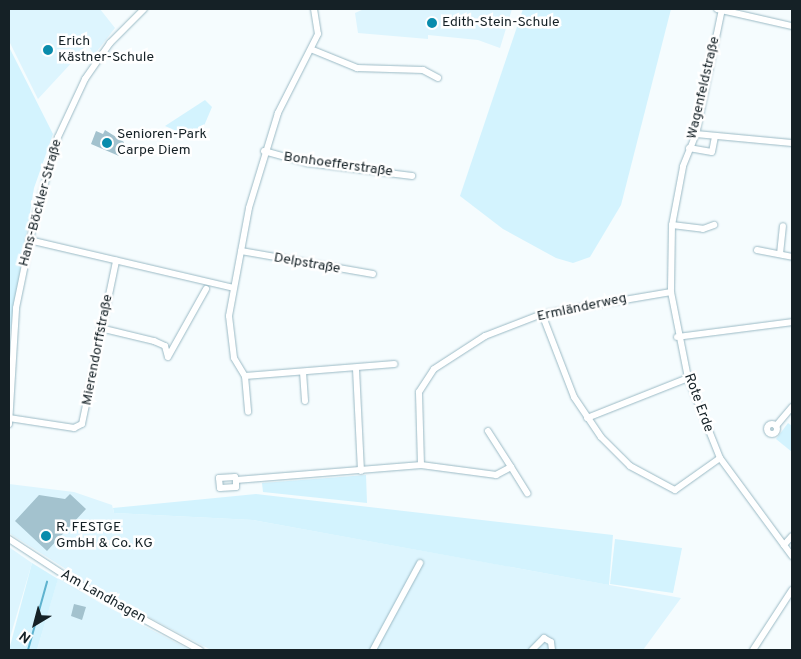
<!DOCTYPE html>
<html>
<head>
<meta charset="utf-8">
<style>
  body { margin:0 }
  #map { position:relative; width:801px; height:659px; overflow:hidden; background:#f5fcfe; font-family:Overpass,sans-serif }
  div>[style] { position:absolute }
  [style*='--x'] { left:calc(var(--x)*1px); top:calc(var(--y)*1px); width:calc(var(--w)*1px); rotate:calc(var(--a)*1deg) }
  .built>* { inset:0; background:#ddf5fe }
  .green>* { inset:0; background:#d3f3fe }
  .stream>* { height:2px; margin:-1px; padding:0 1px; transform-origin:1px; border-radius:1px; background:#5fb3cf }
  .building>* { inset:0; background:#a3c2ce }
  .roads { filter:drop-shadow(0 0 1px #9bbac5) drop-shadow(0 0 1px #9bbac5) }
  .street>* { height:6px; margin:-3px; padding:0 3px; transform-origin:3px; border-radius:3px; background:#fff }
  .street>.ring { margin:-3px; padding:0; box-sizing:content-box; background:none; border:6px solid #fff; border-radius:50% }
  .dots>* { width:14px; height:14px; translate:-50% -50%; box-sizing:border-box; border:2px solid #fff; border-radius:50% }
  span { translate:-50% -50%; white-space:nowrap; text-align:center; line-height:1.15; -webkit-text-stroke:5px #fff; paint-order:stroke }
  .poi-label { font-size:14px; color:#152126 }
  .left { translate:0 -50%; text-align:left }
  .street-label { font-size:14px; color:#152126 }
  .frame { position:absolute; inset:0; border:10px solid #152126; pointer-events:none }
  .north { position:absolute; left:10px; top:599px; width:50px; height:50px; -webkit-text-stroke:4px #fff; paint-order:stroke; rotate:217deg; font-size:14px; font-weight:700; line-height:20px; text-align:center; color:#152126 }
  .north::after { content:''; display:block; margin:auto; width:18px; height:22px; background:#152126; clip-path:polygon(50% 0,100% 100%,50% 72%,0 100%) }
</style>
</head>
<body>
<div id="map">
  <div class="built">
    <i style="clip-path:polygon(9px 9px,100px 9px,115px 28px,94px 55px,88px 45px,38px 99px,9px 41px)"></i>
    <i style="clip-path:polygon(364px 9px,512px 9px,500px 48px,478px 40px,428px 35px,428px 39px,358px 33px,355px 13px)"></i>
    <i style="clip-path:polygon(9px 484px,74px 492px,112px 505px,114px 513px,253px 520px,681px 598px,643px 650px,211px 650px,107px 595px,9px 533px)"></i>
    <i style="clip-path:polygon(9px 547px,32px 563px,9px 641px)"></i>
    <i style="clip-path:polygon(58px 578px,102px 604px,190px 650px,37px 650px)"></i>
  </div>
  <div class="green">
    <i style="clip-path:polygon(523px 9px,671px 9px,621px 205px,590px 257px,573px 263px,556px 258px,503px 229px,460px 196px)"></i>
    <i style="clip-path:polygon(9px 47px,53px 134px,34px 188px,9px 339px)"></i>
    <i style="clip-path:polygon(205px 100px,212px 107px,198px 140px,165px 126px)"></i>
    <i style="clip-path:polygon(788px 423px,792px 426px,792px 452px,776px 439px)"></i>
    <i style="clip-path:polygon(366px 475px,367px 503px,263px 492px,262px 483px)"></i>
    <i style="clip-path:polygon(256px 494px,613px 535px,609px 585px,253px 520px,114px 513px,113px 508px)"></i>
    <i style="clip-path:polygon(615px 539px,682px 548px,673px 593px,610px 584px)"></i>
    <i style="clip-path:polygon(32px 563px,58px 579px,37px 650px,9px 650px)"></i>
  </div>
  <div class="stream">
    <i style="--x:28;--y:650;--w:71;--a:-74.4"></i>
  </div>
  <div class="building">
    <i style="clip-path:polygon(105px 130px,124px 142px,119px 156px,91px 144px,96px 131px,103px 134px)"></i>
    <i style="clip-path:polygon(70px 494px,86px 509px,47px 551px,15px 521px,39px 495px,65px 499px)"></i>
    <i style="clip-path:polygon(74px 604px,86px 607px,82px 620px,71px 616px)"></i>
  </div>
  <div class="roads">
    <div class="street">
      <i style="--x:314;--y:9;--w:25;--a:81"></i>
      <i style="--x:318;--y:34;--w:89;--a:116.9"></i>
      <i style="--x:278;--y:113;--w:99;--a:107"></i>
      <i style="--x:249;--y:208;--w:110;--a:100.5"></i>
      <i style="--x:229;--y:316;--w:42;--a:83.2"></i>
      <i style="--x:234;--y:358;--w:21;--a:59"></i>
      <i style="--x:245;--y:376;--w:150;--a:-4.6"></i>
      <i style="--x:717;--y:9;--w:77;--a:12.8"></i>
      <i style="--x:722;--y:9;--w:128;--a:101.7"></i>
      <i style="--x:696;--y:134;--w:35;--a:112"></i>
      <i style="--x:683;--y:167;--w:59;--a:100.7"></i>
      <i style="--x:672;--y:225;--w:67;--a:90.9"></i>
      <i style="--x:671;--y:292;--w:88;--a:78.8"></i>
      <i style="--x:688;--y:378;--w:86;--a:68.2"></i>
      <i style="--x:720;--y:458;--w:122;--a:53.7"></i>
      <i style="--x:313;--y:50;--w:48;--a:22.2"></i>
      <i style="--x:357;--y:68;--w:66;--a:1.7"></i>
      <i style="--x:423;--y:70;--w:17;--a:28"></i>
      <i style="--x:696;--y:134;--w:96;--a:5.4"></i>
      <i style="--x:689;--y:148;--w:23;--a:10"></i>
      <i style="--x:712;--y:152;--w:15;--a:-79"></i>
      <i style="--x:264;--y:151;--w:45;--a:15.6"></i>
      <i style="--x:307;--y:163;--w:106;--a:7.1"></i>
      <i style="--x:672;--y:225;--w:31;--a:7"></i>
      <i style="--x:703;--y:229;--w:12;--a:-20"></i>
      <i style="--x:29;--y:240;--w:210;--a:13.2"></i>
      <i style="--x:757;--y:250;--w:36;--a:11"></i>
      <i style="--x:241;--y:251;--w:134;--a:9.9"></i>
      <i style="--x:780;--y:254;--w:28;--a:-84"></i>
      <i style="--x:542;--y:314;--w:89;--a:68.9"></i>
      <i style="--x:574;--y:397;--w:48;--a:56"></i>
      <i style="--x:601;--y:437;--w:41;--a:45"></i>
      <i style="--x:630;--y:466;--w:51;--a:28.1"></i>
      <i style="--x:675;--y:490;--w:55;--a:-35.4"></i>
      <i style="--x:100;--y:328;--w:56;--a:13.5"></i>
      <i style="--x:154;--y:341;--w:12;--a:24"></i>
      <i style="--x:165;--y:346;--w:11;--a:75"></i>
      <i style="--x:168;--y:357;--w:78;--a:-60.8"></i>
      <i style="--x:677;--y:337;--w:116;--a:-7.4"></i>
      <i style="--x:356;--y:369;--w:102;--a:87.2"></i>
      <i style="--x:303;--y:372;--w:29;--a:86"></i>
      <i style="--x:245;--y:376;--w:36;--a:85"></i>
      <i style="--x:9;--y:418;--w:66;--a:8.7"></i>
      <i style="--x:74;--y:428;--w:9;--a:-27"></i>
      <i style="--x:82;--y:424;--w:167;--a:-78.2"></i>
      <i style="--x:587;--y:418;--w:109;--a:-21.6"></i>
      <i style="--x:9;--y:424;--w:116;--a:-86.5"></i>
      <i style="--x:16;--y:308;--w:89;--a:-78.3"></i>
      <i style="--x:34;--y:221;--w:87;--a:-74.1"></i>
      <i style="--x:58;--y:137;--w:64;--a:-65"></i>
      <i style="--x:85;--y:79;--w:44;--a:-55.2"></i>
      <i style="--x:110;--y:43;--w:48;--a:-45"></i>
      <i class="ring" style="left:767px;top:424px;width:4px;height:4px"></i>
      <i style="--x:776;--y:426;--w:25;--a:-50"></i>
      <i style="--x:488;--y:431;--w:43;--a:57.4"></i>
      <i style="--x:421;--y:465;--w:73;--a:-91.6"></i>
      <i style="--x:419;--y:392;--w:27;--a:-57"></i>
      <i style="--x:434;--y:369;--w:61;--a:-32.9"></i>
      <i style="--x:485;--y:336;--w:61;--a:-21.1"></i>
      <i style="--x:542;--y:314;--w:131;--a:-9.7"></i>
      <i style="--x:236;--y:480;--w:7;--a:90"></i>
      <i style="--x:236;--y:487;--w:16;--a:176"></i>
      <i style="--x:220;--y:488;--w:10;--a:-96"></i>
      <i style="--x:219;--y:478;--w:16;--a:-4"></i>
      <i style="--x:235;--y:477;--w:3;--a:72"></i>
      <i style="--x:236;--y:480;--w:186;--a:-4.6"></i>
      <i style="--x:421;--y:465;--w:76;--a:7.6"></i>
      <i style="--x:496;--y:475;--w:17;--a:-28"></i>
      <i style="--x:511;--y:467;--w:31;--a:58"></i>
      <i style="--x:9;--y:539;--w:75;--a:33.1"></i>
      <i style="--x:72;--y:580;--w:146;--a:28.7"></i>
      <i style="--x:784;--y:545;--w:12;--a:-48"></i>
      <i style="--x:373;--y:650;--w:99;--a:-61.6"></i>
      <i style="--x:532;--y:650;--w:17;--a:-45"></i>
      <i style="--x:544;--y:638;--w:8;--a:30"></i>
      <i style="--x:551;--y:642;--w:8;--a:83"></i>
      <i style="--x:753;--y:650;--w:72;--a:-57"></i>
    </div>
  </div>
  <div class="dots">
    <i style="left:432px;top:23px;background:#098cac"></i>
    <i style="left:48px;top:50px;background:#098cac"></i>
    <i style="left:107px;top:143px;background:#098cac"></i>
    <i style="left:46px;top:536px;background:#098cac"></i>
  </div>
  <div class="poi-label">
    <span class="left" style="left:442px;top:23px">Edith-Stein-Schule</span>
    <span class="left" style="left:58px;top:50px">Erich<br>Kästner-Schule</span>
    <span class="left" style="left:117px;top:143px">Senioren-Park<br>Carpe Diem</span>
    <span class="left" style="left:56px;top:536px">R. FESTGE<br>GmbH &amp; Co. KG</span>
  </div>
  <div class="street-label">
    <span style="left:704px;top:88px;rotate:-77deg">Wagenfeldstraße</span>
    <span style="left:338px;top:165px;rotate:8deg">Bonhoefferstraße</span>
    <span style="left:41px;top:203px;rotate:-75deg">Hans-Böckler-Straße</span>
    <span style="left:307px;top:264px;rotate:10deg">Delpstraße</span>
    <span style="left:582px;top:308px;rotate:-12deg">Ermländerweg</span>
    <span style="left:98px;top:350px;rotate:-79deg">Mierendorffstraße</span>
    <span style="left:698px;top:403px;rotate:70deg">Rote Erde</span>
    <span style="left:103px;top:597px;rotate:29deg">Am Landhagen</span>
  </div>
  <div class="frame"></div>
  <div class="north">N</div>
</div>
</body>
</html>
